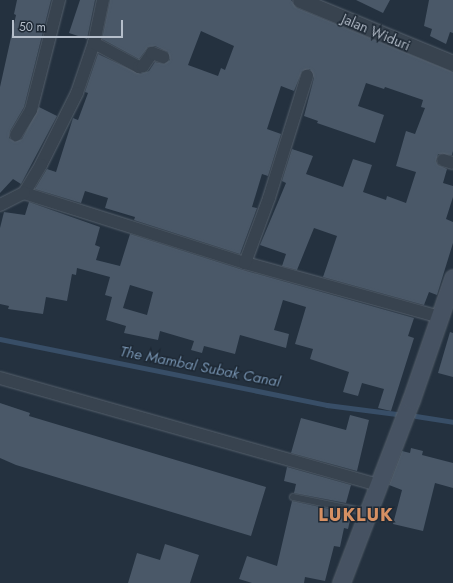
<!DOCTYPE html>
<html>
<head>
<meta charset="utf-8">
<style>
  body { margin:0 }
  #map { position:relative; width:453px; height:583px; overflow:hidden; background:#24313f; font-family:Jost,sans-serif }
  div>[style] { position:absolute }
  [style*='--x'] { left:calc(var(--x)*1px); top:calc(var(--y)*1px); width:calc(var(--w)*1px); rotate:calc(var(--a)*1deg) }
  .stream>* { height:4.5px; margin:-2.25px; padding:0 2.25px; transform-origin:2.25px; border-radius:2.25px; background:#384e67 }
  .building>* { inset:0; background:#4a5868 }
  .roads { filter:drop-shadow(0 0 1px #56616d) drop-shadow(0 0 1px #56616d) }
  .service>* { height:6px; margin:-3px; padding:0 3px; transform-origin:3px; border-radius:3px; background:#38434f }
  .minor>* { height:12px; margin:-6px; padding:0 6px; transform-origin:6px; border-radius:6px; background:#38434f }
  .tertiary>* { height:15px; margin:-7.5px; padding:0 7.5px; transform-origin:7.5px; border-radius:7.5px; background:#38434f }
  .secondary>* { height:17px; margin:-8.5px; padding:0 8.5px; transform-origin:8.5px; border-radius:8.5px; background:#465262 }
  span { translate:-50% -50%; white-space:nowrap; text-align:center; line-height:1.15; -webkit-text-stroke:3px #1d2834; paint-order:stroke }
  .street-label { font-size:14px; color:#b5beca }
  .water-label { font-size:15px; color:#7490ad; font-style:italic }
  .district-label { font-size:18px; color:#d69063; font-weight:700; letter-spacing:1px }
  .scale { position:absolute; left:12px; top:20px; width:111px; height:18px; box-sizing:border-box; border:2px solid #b5beca; border-top:0; padding-left:5px; font-size:12px; line-height:14px; white-space:nowrap; color:#b5beca; -webkit-text-stroke:3px #1d2834; paint-order:stroke }
</style>
</head>
<body>
<div id="map">
  <div class="stream">
    <i style="--x:0;--y:339;--w:334;--a:11.4"></i>
    <i style="--x:327;--y:405;--w:70;--a:7.4"></i>
    <i style="--x:416;--y:416;--w:37;--a:9"></i>
  </div>
  <div class="building">
    <i style="clip-path:polygon(17px 0,51px 0,24px 107px,10px 131px,9px 138px,15px 142px,22px 139px,39px 107px,57px 116px,21px 184px,13px 179px,0 193px,0 87px,16px 15px,14px 14px)"></i>
    <i style="clip-path:polygon(80px 0,95px 0,87px 39px,69px 33px)"></i>
    <i style="clip-path:polygon(evenodd,110px 0,291px 0,297px 8px,453px 72px,453px 151px,452px 155px,438px 154px,436px 161px,438px 165px,447px 169px,443px 183px,453px 186px,453px 197px,446px 219px,453px 222px,453px 243px,437px 295px,429px 292px,424px 305px,323px 277px,337px 236px,314px 228px,297px 270px,282px 266px,286px 254px,260px 245px,286px 183px,282px 181px,292px 149px,313px 156px,306px 174px,343px 187px,353px 159px,372px 165px,363px 192px,386px 200px,387px 196px,406px 203px,416px 172px,396px 166px,406px 131px,415px 134px,425px 108px,421px 107px,423px 100px,385px 87px,384px 89px,366px 83px,358px 106px,384px 115px,375px 143px,317px 123px,318px 121px,304px 116px,314px 78px,310px 69px,302px 71px,294px 91px,281px 86px,267px 129px,281px 134px,268px 176px,262px 174px,252px 207px,257px 208px,240px 254px,134px 220px,135px 217px,105px 208px,108px 198px,85px 191px,81px 203px,35px 189px,47px 169px,56px 172px,73px 118px,78px 120px,88px 93px,85px 92px,98px 54px,140px 74px,149px 71px,155px 62px,164px 64px,170px 60px,168px 52px,155px 46px,148px 47px,139px 59px,102px 39px,110px 0,201px 31px,234px 46px,225px 70px,221px 68px,218px 76px,188px 65px,201px 31px)"></i>
    <i style="clip-path:polygon(356px 0,390px 0,383px 13px)"></i>
    <i style="clip-path:polygon(429px 0,453px 0,453px 33px,450px 32px,446px 44px,430px 36px,432px 29px,424px 26px)"></i>
    <i style="clip-path:polygon(evenodd,29px 202px,100px 227px,95px 245px,100px 247px,96px 260px,120px 266px,130px 234px,243px 270px,414px 318px,408px 336px,414px 338px,391px 411px,378px 408px,384px 389px,362px 383px,358px 396px,343px 392px,349px 372px,310px 359px,313px 349px,295px 344px,306px 307px,283px 300px,274px 330px,289px 334px,286px 348px,240px 335px,235px 354px,204px 346px,202px 353px,191px 350px,194px 341px,160px 331px,158px 340px,124px 333px,126px 326px,106px 320px,112px 297px,105px 295px,110px 277px,77px 268px,76px 275px,72px 274px,67px 301px,46px 297px,43px 314px,8px 309px,9px 306px,0 304px,0 228px,4px 212px,25px 215px,29px 202px,130px 285px,153px 292px,147px 315px,123px 308px,130px 285px)"></i>
    <i style="clip-path:polygon(450px 332px,453px 333px,453px 377px,438px 373px)"></i>
    <i style="clip-path:polygon(0 403px,30px 413px,29px 416px,266px 487px,251px 536px,16px 465px,0 458px)"></i>
    <i style="clip-path:polygon(350px 415px,369px 420px,357px 471px,291px 453px,301px 418px,346px 430px)"></i>
    <i style="clip-path:polygon(411px 448px,423px 451px,422px 455px,453px 463px,453px 488px,435px 483px,423px 531px,393px 524px,402px 490px,389px 485px,402px 451px,410px 453px)"></i>
    <i style="clip-path:polygon(287px 467px,351px 485px,346px 503px,294px 493px,296px 484px,284px 481px)"></i>
    <i style="clip-path:polygon(292px 501px,343px 512px,343px 514px,351px 516px,348px 529px,344px 528px,340px 547px,334px 546px,325px 581px,305px 577px,304px 583px,252px 583px,239px 579px,247px 556px,277px 566px)"></i>
    <i style="clip-path:polygon(165px 544px,199px 555px,190px 583px,128px 583px,137px 553px,160px 560px)"></i>
  </div>
  <div class="roads">
    <div class="service">
      <i style="--x:293;--y:497;--w:75;--a:11.6"></i>
    </div>
    <div class="minor">
      <i style="--x:103;--y:0;--w:44;--a:101.8"></i>
      <i style="--x:94;--y:43;--w:53;--a:108.8"></i>
      <i style="--x:77;--y:93;--w:80;--a:116.6"></i>
      <i style="--x:41;--y:165;--w:33;--a:121"></i>
      <i style="--x:24;--y:193;--w:232;--a:17.6"></i>
      <i style="--x:245;--y:263;--w:202;--a:15.5"></i>
      <i style="--x:94;--y:43;--w:51;--a:28.1"></i>
      <i style="--x:139;--y:67;--w:4;--a:-14"></i>
      <i style="--x:143;--y:66;--w:16;--a:-55"></i>
      <i style="--x:152;--y:53;--w:12;--a:20"></i>
      <i style="--x:16;--y:135;--w:29;--a:-59"></i>
      <i style="--x:31;--y:110;--w:114;--a:-75.7"></i>
      <i style="--x:443;--y:160;--w:10;--a:17"></i>
      <i style="--x:0;--y:205;--w:27;--a:-27"></i>
      <i style="--x:245;--y:263;--w:69;--a:-69.7"></i>
      <i style="--x:269;--y:198;--w:128;--a:-72.7"></i>
      <i style="--x:0;--y:378;--w:392;--a:15.8"></i>
    </div>
    <div class="tertiary">
      <i style="--x:300;--y:0;--w:165;--a:22.4"></i>
    </div>
    <div class="secondary">
      <i style="--x:341;--y:583;--w:196;--a:-69.1"></i>
      <i style="--x:411;--y:400;--w:129;--a:-71"></i>
    </div>
  </div>
  <div class="street-label">
    <span style="left:376px;top:32px;rotate:23deg">Jalan Widuri</span>
  </div>
  <div class="water-label">
    <span style="left:200px;top:367px;rotate:11deg">The Mambal Subak Canal</span>
  </div>
  <div class="district-label">
    <span style="left:356px;top:515px">LUKLUK</span>
  </div>
  <div class="scale">50 m</div>
</div>
</body>
</html>
